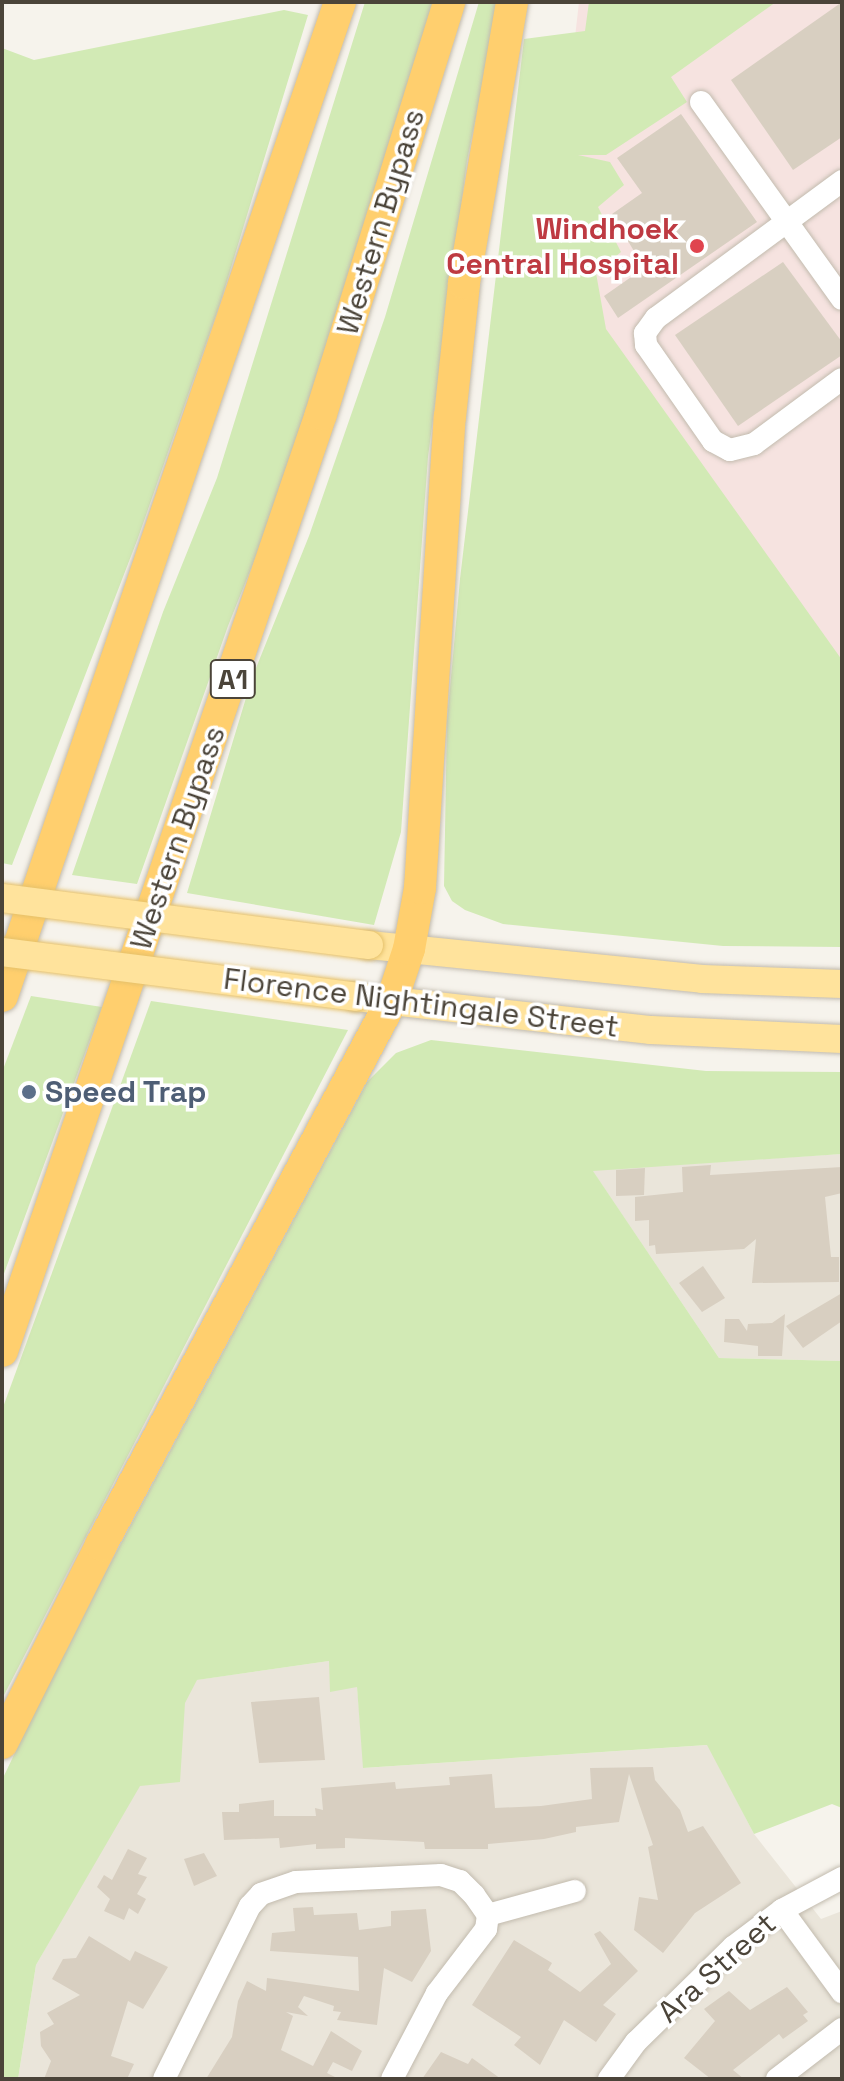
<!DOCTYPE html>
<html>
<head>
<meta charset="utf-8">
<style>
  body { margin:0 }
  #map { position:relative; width:844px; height:2081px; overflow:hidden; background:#f6f3ec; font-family:"Space Grotesk",sans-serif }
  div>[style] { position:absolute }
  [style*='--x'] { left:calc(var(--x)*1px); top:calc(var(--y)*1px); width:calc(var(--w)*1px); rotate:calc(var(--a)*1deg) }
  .residential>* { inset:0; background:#eae5da }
  .medical>* { inset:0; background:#f6e3e0 }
  .green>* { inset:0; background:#d2eab5 }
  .building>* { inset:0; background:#d8cfc1 }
  .roads { filter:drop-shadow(0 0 2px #c2bbae) drop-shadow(0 0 2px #c2bbae) }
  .minor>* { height:22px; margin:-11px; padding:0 11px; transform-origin:11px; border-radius:11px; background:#fff }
  .major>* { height:28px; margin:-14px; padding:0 14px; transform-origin:14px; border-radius:14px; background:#ffe39c }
  .highway>* { height:32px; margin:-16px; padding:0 16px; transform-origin:16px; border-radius:16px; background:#ffcf6e }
  .bridges { filter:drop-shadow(0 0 2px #e6c16a) drop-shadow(0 0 2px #e6c16a) }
  .major-bridge>* { height:28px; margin:-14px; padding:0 14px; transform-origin:14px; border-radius:14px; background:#ffe39c }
  .dots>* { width:22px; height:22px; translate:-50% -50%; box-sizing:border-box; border:4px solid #fff; border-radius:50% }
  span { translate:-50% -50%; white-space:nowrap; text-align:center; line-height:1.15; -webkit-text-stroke:7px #fff; paint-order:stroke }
  .shield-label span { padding:2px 6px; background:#fff; border:2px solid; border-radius:6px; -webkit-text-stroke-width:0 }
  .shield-label { font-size:28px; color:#4b4439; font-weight:700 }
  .street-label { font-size:30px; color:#4b4439 }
  .health-label { font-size:30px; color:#be3a42; font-weight:700 }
  .right { translate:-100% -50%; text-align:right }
  .service-label { font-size:30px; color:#4e5e75; font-weight:700 }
  .left { translate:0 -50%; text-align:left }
  .frame { position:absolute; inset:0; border:4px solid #4b4439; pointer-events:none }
</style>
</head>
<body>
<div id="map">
  <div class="residential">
    <i style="clip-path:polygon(842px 1154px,842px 1361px,719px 1358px,592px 1170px)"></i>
    <i style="clip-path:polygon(329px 1661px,357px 1686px,364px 1768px,708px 1745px,754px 1834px,821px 1919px,842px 1911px,842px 2079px,18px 2079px,36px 1965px,196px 1680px)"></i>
  </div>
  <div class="medical">
    <i style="clip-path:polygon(579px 2px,842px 2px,842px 686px,523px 498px)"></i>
  </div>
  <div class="green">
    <i style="clip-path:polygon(365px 2px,439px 2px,290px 471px,228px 626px,137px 884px,72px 875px,163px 612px,217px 478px)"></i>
    <i style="clip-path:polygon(479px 2px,499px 2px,467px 161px,428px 457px,401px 832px,374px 925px,187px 893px,252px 678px,309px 536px,385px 317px)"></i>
    <i style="clip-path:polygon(589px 2px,776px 2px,671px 77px,687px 102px,606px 155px,578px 155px,610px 162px,624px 185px,598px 207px,621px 252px,596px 273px,606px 329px,842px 660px,842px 947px,723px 946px,503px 924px,465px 910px,452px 901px,444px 886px,447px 721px,460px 579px,524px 39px,585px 31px)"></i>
    <i style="clip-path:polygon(284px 10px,308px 15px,220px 304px,138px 538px,12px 865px,2px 863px,2px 48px,34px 60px)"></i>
    <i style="clip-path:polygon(31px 996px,102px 1007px,2px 1279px,2px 1072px)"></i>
    <i style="clip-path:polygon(151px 1001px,348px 1030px,2px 1699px,2px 1410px)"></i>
    <i style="clip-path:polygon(431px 1040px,706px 1071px,842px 1072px,842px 1154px,593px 1171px,719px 1358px,842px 1361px,842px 1808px,832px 1804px,754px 1834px,707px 1745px,363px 1768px,357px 1687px,330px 1692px,329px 1661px,197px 1680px,185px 1703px,180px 1782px,140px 1786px,36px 1965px,18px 2079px,2px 2079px,2px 1780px,63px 1652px,367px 1082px,396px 1053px)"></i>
  </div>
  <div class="building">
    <i style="clip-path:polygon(842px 2px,842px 137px,793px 170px,731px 80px)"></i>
    <i style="clip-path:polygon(681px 114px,757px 222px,618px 318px,604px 296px,644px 268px,612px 214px,642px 193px,617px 158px)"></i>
    <i style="clip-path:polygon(783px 262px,842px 342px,842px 355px,738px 426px,675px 335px)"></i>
    <i style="clip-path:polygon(711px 1165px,710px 1175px,842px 1167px,842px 1193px,825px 1197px,831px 1257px,839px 1257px,839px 1282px,752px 1283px,756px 1239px,744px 1249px,656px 1254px,655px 1245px,649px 1246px,649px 1220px,635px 1221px,635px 1197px,683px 1192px,682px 1167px)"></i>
    <i style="clip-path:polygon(645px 1168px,644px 1195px,616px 1196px,616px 1170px)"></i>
    <i style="clip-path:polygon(703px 1266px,725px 1298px,702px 1312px,679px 1283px)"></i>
    <i style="clip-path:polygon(842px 1293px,842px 1321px,803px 1348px,786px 1326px)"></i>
    <i style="clip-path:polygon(785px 1314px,782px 1356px,758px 1356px,758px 1346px,724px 1342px,725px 1319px,739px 1319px,747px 1331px,748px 1324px,772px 1323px)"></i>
    <i style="clip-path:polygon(319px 1697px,325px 1760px,259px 1763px,251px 1702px)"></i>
    <i style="clip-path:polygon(653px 1767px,655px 1780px,680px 1810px,688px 1832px,703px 1826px,741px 1883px,695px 1913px,663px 1953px,634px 1930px,639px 1897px,658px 1900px,648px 1847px,653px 1845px,629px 1774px,619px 1822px,576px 1827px,576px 1832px,544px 1839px,488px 1844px,488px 1849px,425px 1849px,424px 1842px,345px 1838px,345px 1848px,316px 1849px,316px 1844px,280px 1848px,279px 1838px,224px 1840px,222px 1812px,239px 1812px,239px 1804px,274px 1800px,274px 1816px,316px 1816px,315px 1808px,323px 1810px,321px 1788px,395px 1782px,396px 1789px,450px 1785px,449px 1777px,492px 1774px,495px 1808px,541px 1806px,592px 1799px,590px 1768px)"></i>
    <i style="clip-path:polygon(128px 1849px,147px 1858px,138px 1874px,147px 1877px,137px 1894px,146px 1899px,138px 1914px,129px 1908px,124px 1920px,104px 1911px,110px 1899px,97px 1887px,104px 1875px,112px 1880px)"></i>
    <i style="clip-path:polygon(204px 1853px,217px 1876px,194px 1886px,184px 1859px)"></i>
    <i style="clip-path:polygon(313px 1907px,314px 1915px,357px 1913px,359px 1930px,391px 1926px,391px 1911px,426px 1909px,431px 1951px,412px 1982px,384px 1968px,377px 2025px,337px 2020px,341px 2012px,333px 2011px,334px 2006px,304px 1996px,298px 2007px,308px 2016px,286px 2012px,293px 2016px,281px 2050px,313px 2066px,331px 2031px,362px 2051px,352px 2071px,333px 2062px,327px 2073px,339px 2079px,206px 2079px,232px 2037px,238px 2001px,247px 1981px,266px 1991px,267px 1978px,359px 1991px,358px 1957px,270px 1951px,272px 1933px,295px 1931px,293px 1908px)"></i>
    <i style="clip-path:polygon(600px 1931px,638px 1971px,603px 2005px,616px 2014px,596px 2042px,564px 2020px,540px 2065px,514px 2045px,521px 2037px,472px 2005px,514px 1940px,552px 1963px,548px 1970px,580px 1992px,611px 1964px,594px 1934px)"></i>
    <i style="clip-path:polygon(89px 1936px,130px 1961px,135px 1951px,168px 1967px,143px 2009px,128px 2001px,111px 2056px,134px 2064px,127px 2079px,44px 2079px,51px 2061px,41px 2046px,40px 2032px,54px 2024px,47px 2013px,80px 1995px,52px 1979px,63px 1959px,76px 1958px)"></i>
    <i style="clip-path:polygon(787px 1987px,808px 2012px,803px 2015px,808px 2021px,783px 2039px,779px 2034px,733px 2070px,744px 2079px,711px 2079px,684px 2058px,715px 2021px,704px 2009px,729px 1991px,750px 2010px)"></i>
    <i style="clip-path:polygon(441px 2052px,468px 2064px,472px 2058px,501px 2079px,422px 2079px)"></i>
  </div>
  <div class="roads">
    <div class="minor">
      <i style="--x:701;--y:102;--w:242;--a:54.4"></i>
      <i style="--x:842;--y:181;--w:231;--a:143.6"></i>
      <i style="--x:656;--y:318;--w:19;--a:126"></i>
      <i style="--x:645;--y:333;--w:12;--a:85"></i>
      <i style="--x:646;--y:345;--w:117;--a:55.1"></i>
      <i style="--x:713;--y:441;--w:19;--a:28"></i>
      <i style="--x:730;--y:450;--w:25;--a:-14"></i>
      <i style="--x:754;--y:444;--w:109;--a:-36.5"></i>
      <i style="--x:782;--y:1910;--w:102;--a:53.8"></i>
      <i style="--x:488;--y:1915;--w:90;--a:-15.4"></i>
      <i style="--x:164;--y:2079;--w:193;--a:-63.6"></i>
      <i style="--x:250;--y:1906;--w:16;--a:-47"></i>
      <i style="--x:261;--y:1894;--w:37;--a:-19"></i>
      <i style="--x:296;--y:1882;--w:145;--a:-2.8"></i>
      <i style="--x:441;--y:1875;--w:20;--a:18"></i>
      <i style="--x:460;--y:1881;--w:20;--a:45"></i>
      <i style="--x:474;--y:1895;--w:24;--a:55"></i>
      <i style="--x:488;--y:1915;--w:14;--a:98"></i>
      <i style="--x:486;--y:1929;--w:81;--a:127.4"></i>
      <i style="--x:437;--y:1993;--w:97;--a:117.6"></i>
      <i style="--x:609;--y:2079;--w:46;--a:-53.9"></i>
      <i style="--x:636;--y:2042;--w:136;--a:-44.4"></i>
      <i style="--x:733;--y:1947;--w:61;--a:-37.1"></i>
      <i style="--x:782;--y:1910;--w:68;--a:-28.1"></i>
      <i style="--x:777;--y:2079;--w:82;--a:-37.6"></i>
    </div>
    <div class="major">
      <i style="--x:369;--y:945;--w:335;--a:5.8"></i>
      <i style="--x:702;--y:979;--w:140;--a:2"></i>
      <i style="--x:356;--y:997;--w:297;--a:6.4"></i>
      <i style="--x:651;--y:1030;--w:191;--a:2.7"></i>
    </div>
    <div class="highway">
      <i style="--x:2;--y:996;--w:1050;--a:-71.22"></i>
      <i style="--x:2;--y:1351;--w:990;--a:-71.2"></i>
      <i style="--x:321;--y:414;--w:431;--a:-72.7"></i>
      <i style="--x:2;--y:1743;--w:221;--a:-63.4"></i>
      <i style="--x:101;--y:1545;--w:618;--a:-61.9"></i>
      <i style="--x:392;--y:1000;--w:54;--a:-71.6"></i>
      <i style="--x:409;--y:949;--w:62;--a:-79.8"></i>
      <i style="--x:420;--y:888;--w:472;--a:-86.4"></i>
      <i style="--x:450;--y:417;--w:135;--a:-84"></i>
      <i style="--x:464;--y:283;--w:285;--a:-80.3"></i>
    </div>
  </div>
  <div class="bridges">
    <div class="major-bridge">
      <i style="--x:2;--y:898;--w:370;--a:7.3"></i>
      <i style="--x:2;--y:952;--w:357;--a:7.2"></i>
    </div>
  </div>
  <div class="dots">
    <i style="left:697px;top:246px;background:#e0444e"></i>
    <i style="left:29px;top:1092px;background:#5c6f8a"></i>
  </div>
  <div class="shield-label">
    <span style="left:233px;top:679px">A1</span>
  </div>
  <div class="street-label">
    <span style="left:381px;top:222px;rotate:-73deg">Western Bypass</span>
    <span style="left:178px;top:838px;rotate:-71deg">Western Bypass</span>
    <span style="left:421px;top:1003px;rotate:7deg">Florence Nightingale Street</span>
    <span style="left:717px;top:1968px;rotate:-42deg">Ara Street</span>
  </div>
  <div class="health-label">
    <span class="right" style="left:679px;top:246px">Windhoek<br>Central Hospital</span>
  </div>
  <div class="service-label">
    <span class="left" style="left:45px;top:1092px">Speed Trap</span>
  </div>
  <div class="frame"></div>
</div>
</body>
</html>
